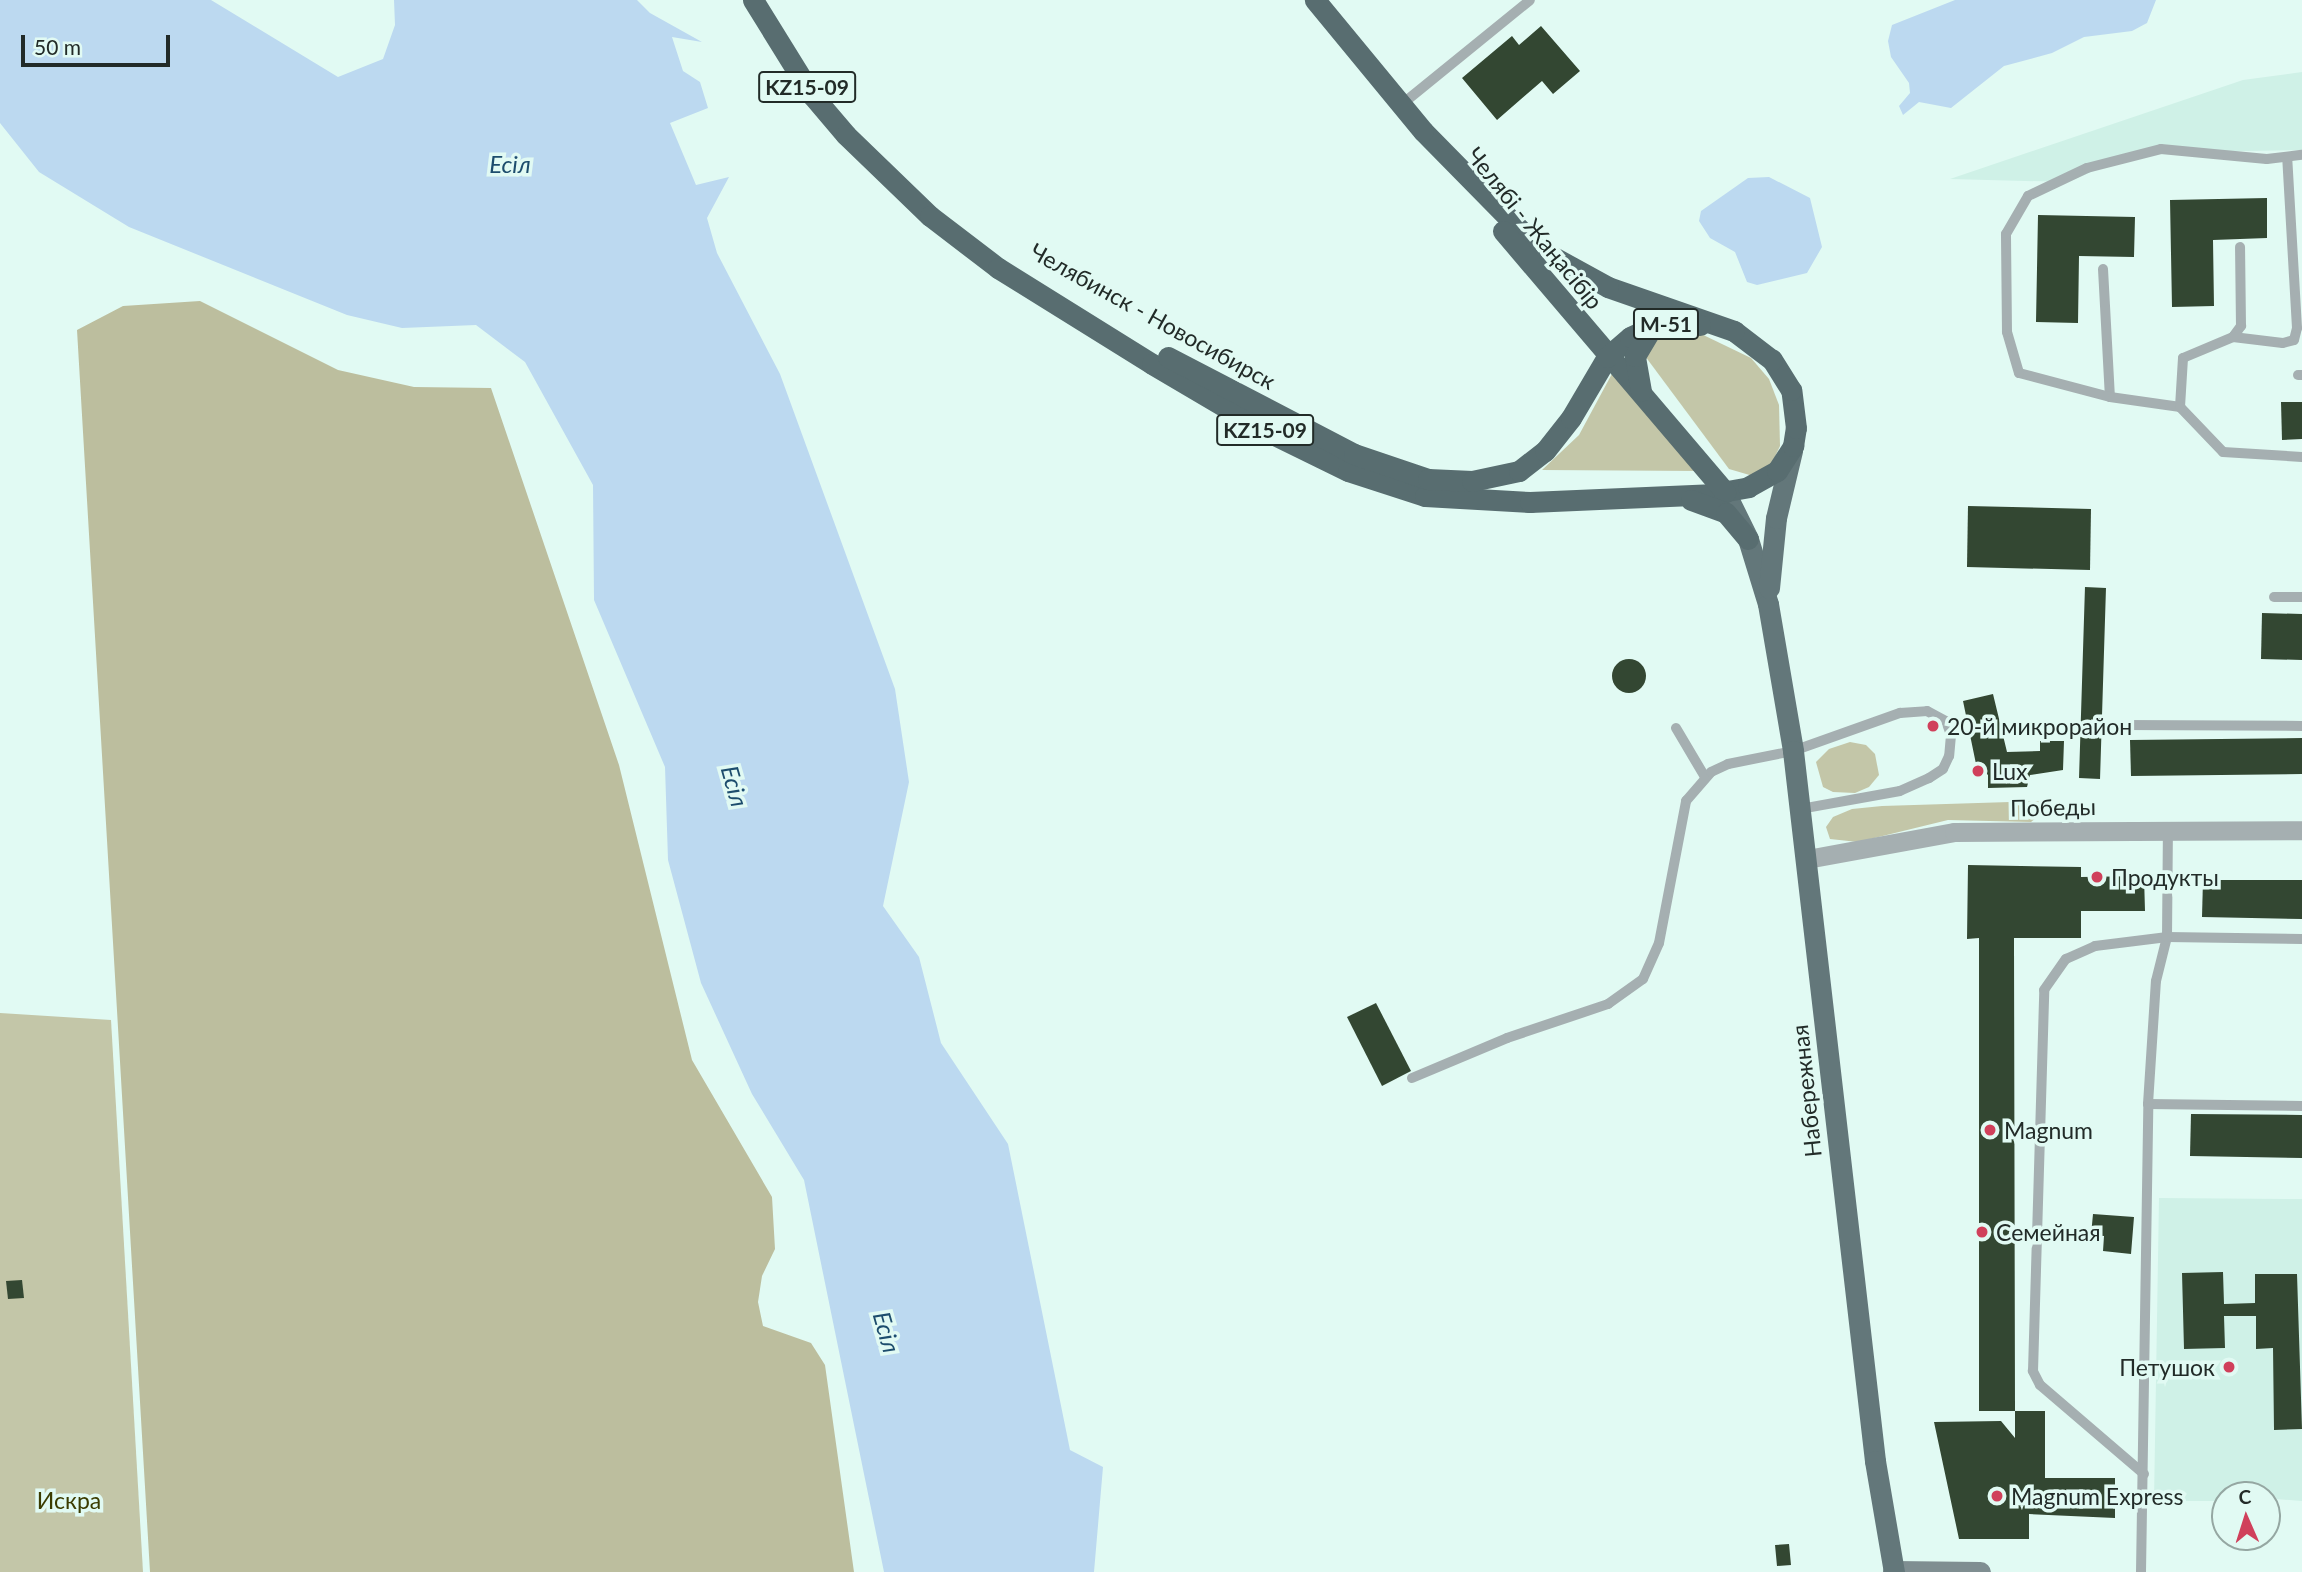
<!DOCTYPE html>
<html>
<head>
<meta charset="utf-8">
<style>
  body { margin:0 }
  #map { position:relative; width:2302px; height:1572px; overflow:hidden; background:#e1faf3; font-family:Lato,sans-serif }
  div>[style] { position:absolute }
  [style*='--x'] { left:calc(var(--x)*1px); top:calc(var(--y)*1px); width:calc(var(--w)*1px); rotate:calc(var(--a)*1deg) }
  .built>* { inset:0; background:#cff1e7 }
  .green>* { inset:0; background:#c3c6a8 }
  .forest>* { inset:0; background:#bcbe9e }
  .water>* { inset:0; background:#bcd9f0 }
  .building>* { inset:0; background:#334732 }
  .round { border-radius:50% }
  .service>* { height:10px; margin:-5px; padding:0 5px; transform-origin:5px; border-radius:5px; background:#a5afb1 }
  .minor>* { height:19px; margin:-9.5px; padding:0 9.5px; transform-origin:9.5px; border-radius:9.5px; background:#a5afb1 }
  .secondary>* { height:21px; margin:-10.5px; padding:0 10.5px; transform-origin:10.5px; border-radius:10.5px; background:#7f8e91 }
  .primary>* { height:21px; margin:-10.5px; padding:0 10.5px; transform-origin:10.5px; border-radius:10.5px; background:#63777a }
  .trunk>* { height:21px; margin:-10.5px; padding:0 10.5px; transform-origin:10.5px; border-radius:10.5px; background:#586d70 }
  .dots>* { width:19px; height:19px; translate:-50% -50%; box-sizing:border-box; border:4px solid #e1faf3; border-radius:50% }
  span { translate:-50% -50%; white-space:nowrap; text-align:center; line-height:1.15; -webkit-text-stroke:7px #e1faf3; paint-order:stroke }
  .shield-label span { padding:2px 5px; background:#e1faf3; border:2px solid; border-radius:5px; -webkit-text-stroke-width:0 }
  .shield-label { font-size:21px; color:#222b28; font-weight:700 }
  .street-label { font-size:23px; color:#222b28 }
  .poi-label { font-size:23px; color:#222b28 }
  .left { translate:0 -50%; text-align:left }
  .right { translate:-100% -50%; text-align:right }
  .park-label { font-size:23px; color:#3b3c01 }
  .water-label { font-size:24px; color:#1d4d6d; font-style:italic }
  .north { position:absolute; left:2211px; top:1481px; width:70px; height:70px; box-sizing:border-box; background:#e1faf3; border:2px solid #95a7a2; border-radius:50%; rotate:357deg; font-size:19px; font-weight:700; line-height:28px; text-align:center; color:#222b28 }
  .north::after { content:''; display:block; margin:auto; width:24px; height:32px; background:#d0405b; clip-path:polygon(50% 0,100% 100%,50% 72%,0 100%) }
  .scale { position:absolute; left:21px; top:35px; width:149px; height:32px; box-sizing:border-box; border:4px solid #222b28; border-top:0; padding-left:9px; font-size:21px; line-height:24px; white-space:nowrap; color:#222b28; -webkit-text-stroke:5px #e1faf3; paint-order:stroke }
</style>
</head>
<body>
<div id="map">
  <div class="built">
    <i style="clip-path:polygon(2302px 72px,2302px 150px,2136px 153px,2068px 182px,1950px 179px,2243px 80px)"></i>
    <i style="clip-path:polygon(2159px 1198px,2302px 1199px,2302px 1501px,2225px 1495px,2225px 1501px,2154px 1501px)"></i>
  </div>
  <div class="green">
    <i style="clip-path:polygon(1695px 331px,1751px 358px,1769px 379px,1779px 405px,1780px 446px,1771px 465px,1753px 476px,1729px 469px,1645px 356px,1653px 333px)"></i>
    <i style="clip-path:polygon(1614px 370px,1701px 471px,1542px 470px,1579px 435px)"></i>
    <i style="clip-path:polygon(1850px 742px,1866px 745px,1875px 754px,1879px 775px,1869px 787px,1855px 793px,1833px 792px,1823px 787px,1816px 762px,1829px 749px)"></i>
    <i style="clip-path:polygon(2046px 801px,2041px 814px,2031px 822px,1948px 820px,1858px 842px,1830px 839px,1826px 827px,1833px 817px,1852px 809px,1882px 806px)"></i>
    <i style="clip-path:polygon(0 1013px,111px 1020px,143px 1572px,0 1572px)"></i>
  </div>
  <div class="forest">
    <i style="clip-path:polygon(200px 301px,338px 370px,414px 387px,491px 388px,619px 765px,692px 1060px,772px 1197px,775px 1249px,762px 1276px,758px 1302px,763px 1326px,811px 1343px,825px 1365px,854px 1572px,150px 1572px,77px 330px,123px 306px)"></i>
  </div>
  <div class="water">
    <i style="clip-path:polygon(0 0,211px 0,338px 77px,383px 59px,395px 25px,394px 0,637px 0,650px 13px,702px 42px,672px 37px,683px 71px,700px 82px,708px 108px,670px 123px,696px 185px,729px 177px,707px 218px,717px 253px,780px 374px,895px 689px,909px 782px,883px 906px,919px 957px,941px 1043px,1008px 1144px,1070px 1450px,1103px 1467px,1094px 1572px,884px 1572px,804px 1180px,752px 1094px,701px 983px,668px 860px,665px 767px,594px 600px,593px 485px,525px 362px,476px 325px,402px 328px,347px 315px,129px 227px,39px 172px,0 123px)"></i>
    <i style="clip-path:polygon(1955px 0,2156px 0,2147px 23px,2132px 31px,2084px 37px,2052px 53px,2004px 66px,1951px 108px,1919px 102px,1903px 115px,1899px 106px,1910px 93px,1909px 83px,1891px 57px,1888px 41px,1892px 25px)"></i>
    <i style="clip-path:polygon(1769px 177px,1810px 198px,1822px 247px,1807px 273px,1757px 285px,1747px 282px,1735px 252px,1710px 238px,1699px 221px,1701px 211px,1748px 178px)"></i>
  </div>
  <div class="building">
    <i style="clip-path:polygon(1541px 26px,1580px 71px,1553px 94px,1542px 81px,1497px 120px,1462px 78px,1512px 36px,1519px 45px)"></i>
    <i style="clip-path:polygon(2267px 198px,2267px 238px,2213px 240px,2214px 306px,2172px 307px,2170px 200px)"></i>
    <i style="clip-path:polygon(2038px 215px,2135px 217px,2134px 257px,2079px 256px,2078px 323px,2036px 322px)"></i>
    <i style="clip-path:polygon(2281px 402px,2302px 402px,2302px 439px,2282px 440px)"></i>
    <i style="clip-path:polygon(1968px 506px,2091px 509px,2090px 570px,1967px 567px)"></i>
    <i style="clip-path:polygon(2085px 587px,2106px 588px,2100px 779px,2079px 778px)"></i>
    <i style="clip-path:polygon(2262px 613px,2302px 614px,2302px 660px,2261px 659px)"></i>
    <i class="round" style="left:1612px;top:659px;width:34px;height:34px"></i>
    <i style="clip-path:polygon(1993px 694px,2007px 752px,2040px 751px,2040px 741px,2064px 741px,2063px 770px,2030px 775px,2027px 787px,1988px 788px,1988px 775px,1976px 764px,1963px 701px)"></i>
    <i style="clip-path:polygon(2302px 738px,2302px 774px,2131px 776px,2130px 740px)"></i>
    <i style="clip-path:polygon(1968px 865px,2081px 867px,2081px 877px,2144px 876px,2145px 911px,2081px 911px,2081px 938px,2014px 938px,2015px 1411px,1979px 1411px,1979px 938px,1967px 939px)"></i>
    <i style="clip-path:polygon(2203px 880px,2302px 880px,2302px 919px,2202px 917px)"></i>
    <i style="clip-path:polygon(1376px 1003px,1411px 1071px,1382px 1086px,1347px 1017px)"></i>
    <i style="clip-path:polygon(2191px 1114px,2302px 1115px,2302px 1158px,2190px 1156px)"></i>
    <i style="clip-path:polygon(2093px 1214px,2134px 1217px,2131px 1254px,2103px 1251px,2104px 1236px,2091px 1235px)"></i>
    <i style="clip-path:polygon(2223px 1272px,2224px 1304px,2255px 1303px,2255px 1274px,2297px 1274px,2302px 1429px,2274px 1430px,2273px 1348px,2256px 1349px,2256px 1316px,2224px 1316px,2225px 1348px,2184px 1349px,2182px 1273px)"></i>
    <i style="clip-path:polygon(22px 1280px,24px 1298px,8px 1299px,6px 1281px)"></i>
    <i style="clip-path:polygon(2015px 1411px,2045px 1411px,2045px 1478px,2115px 1478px,2115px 1518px,2029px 1514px,2029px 1539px,1959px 1539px,1934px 1422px,2001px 1421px,2015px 1438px)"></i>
    <i style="clip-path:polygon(1789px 1544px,1791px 1565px,1777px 1566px,1775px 1545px)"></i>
  </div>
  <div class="service">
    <i style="--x:1401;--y:105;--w:166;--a:-39.1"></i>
    <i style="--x:2103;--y:269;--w:128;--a:86.9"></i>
    <i style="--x:2110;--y:397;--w:71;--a:8.1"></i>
    <i style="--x:2180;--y:407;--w:49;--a:-86.5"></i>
    <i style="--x:2183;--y:358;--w:54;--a:-22.8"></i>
    <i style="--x:2233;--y:337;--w:14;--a:-54"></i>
    <i style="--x:2241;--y:326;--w:79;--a:-90.7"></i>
    <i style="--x:2233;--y:337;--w:50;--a:6.8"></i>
    <i style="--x:2283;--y:343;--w:11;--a:-15"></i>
    <i style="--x:2294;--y:340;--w:12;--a:-76"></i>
    <i style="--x:2297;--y:328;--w:171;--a:-93.3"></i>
    <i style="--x:2298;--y:375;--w:4;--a:0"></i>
    <i style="--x:2110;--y:397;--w:94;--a:-165.2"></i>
    <i style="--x:2019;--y:373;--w:43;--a:-106.3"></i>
    <i style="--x:2007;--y:332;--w:98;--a:-90.6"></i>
    <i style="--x:2006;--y:234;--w:44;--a:-59.9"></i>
    <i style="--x:2028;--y:196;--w:65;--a:-25.4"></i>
    <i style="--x:2087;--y:168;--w:76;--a:-14.4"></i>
    <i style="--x:2161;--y:149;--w:106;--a:5.4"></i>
    <i style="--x:2267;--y:159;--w:35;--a:-7"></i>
    <i style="--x:2180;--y:407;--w:62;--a:46.3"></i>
    <i style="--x:2223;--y:452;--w:79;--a:3.6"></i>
    <i style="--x:2274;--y:597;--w:28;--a:0"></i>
    <i style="--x:2124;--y:725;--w:178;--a:0.3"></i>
    <i style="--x:1676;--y:728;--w:57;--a:59.4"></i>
    <i style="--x:1412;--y:1078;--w:103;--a:-22.8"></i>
    <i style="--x:1507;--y:1038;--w:107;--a:-18.6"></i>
    <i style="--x:1608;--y:1004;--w:43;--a:-35.5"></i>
    <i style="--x:1643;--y:979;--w:39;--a:-66"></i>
    <i style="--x:1659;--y:943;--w:145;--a:-79.2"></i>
    <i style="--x:1686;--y:801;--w:38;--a:-49"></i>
    <i style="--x:1711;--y:772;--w:19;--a:-25"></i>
    <i style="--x:1728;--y:764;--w:66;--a:-11.3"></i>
    <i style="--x:1793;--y:751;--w:114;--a:-19.6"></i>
    <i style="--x:1900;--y:713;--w:27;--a:-4"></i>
    <i style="--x:1927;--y:711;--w:21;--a:28"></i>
    <i style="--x:1946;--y:721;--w:15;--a:70"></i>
    <i style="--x:1951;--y:735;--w:21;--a:95"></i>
    <i style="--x:1949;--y:756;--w:14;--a:115"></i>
    <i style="--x:1943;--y:769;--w:17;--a:147"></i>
    <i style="--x:1929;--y:778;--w:32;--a:156"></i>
    <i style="--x:1900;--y:791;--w:102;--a:169.8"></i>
    <i style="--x:2148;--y:1104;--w:154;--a:0.7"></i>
    <i style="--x:2144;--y:1474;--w:137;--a:-139.4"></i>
    <i style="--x:2040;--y:1385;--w:16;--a:-117"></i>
    <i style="--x:2033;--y:1371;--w:381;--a:-88.3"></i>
    <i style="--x:2044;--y:990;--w:38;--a:-55"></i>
    <i style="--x:2066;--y:959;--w:32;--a:-24"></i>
    <i style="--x:2095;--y:946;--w:73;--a:-7.1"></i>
    <i style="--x:2167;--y:937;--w:135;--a:0.8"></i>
    <i style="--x:2141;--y:1572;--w:468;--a:-89.1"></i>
    <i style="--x:2148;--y:1104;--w:123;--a:-86.3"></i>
    <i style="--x:2156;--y:981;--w:45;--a:-76"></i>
    <i style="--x:2167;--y:937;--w:107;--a:-89.5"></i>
  </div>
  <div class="minor">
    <i style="--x:1807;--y:859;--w:149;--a:-10.4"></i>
    <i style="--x:1954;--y:832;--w:348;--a:-0.3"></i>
  </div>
  <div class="secondary">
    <i style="--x:1893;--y:1571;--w:87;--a:0.7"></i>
  </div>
  <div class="primary">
    <i style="--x:1725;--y:492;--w:52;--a:63.9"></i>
    <i style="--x:1748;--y:539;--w:68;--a:72.9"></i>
    <i style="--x:1768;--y:604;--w:149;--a:80.3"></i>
    <i style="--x:1793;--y:751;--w:715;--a:83.41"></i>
    <i style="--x:1875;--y:1461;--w:113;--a:80.3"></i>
    <i style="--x:1769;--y:588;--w:70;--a:-84.3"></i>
    <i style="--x:1776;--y:518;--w:69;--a:-76.6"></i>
  </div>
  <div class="trunk">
    <i style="--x:753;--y:0;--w:112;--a:58.2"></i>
    <i style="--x:812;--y:95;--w:52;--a:49.6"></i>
    <i style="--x:846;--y:135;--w:117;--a:44"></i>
    <i style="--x:930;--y:216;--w:86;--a:37.4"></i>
    <i style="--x:998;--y:268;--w:181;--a:31.9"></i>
    <i style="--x:1152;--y:364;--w:130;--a:30.5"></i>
    <i style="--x:1264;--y:430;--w:93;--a:26"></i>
    <i style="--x:1348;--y:471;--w:81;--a:18"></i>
    <i style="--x:1425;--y:496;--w:105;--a:3.3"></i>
    <i style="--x:1530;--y:502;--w:180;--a:-2.5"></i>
    <i style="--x:1710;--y:494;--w:39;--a:-10"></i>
    <i style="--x:1748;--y:487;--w:33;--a:-29"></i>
    <i style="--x:1777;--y:471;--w:30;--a:-57"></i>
    <i style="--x:1793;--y:446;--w:18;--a:-81"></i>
    <i style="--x:1796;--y:428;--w:38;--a:-97"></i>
    <i style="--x:1791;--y:390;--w:36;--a:-122"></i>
    <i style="--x:1772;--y:360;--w:48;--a:-142.7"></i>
    <i style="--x:1734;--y:331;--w:133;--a:-160.8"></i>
    <i style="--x:1608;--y:287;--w:79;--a:-151.2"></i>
    <i style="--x:1539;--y:249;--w:165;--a:-134.5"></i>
    <i style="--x:1423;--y:131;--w:170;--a:-129.5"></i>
    <i style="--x:1503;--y:231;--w:343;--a:49.6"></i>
    <i style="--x:1168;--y:357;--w:210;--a:27.5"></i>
    <i style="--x:1354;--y:454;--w:78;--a:18.7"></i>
    <i style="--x:1428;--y:479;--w:44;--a:2.6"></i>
    <i style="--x:1472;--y:481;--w:48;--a:-12"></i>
    <i style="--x:1519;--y:471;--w:33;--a:-38"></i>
    <i style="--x:1545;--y:451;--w:42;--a:-51.8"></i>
    <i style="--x:1571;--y:418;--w:71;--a:-59.5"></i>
    <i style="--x:1607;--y:357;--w:30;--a:-41"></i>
    <i style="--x:1630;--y:337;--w:29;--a:-25"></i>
    <i style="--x:1656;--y:325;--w:44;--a:0"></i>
    <i style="--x:1641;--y:391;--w:36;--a:-100"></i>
    <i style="--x:1635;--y:356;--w:33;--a:-59"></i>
    <i style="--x:1691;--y:500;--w:37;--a:20"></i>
    <i style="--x:1726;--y:513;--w:34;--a:50"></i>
  </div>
  <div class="dots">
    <i style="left:1933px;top:726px;background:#d0405b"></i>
    <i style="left:1978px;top:771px;background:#d0405b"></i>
    <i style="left:2097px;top:877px;background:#d0405b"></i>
    <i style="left:1990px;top:1130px;background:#d0405b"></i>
    <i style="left:1982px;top:1232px;background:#d0405b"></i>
    <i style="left:2229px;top:1367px;background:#d0405b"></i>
    <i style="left:1997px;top:1496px;background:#d0405b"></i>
  </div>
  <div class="shield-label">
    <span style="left:807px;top:87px">KZ15-09</span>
    <span style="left:1666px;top:324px">M-51</span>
    <span style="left:1265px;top:430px">KZ15-09</span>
  </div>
  <div class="street-label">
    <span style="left:1535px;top:228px;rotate:51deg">Челябі - Жаңасібір</span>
    <span style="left:1153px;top:316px;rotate:29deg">Челябинск - Новосибирск</span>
    <span style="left:2053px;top:807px;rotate:-1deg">Победы</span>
    <span style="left:1806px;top:1091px;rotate:-96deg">Набережная</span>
  </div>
  <div class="poi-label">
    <span class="left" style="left:1947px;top:726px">20-й микрорайон</span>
    <span class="left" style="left:1992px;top:771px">Lux</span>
    <span class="left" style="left:2111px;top:877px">Продукты</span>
    <span class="left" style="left:2004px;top:1130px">Magnum</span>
    <span class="left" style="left:1996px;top:1232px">Семейная</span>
    <span class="right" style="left:2215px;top:1367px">Петушок</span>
    <span class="left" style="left:2011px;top:1496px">Magnum Express</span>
  </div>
  <div class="park-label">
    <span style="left:69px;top:1500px">Искра</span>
  </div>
  <div class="water-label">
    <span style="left:510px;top:164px">Есіл</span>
    <span style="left:735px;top:786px;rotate:74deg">Есіл</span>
    <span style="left:887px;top:1332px;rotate:74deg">Есіл</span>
  </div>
  <div class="north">С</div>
  <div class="scale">50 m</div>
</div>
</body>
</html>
